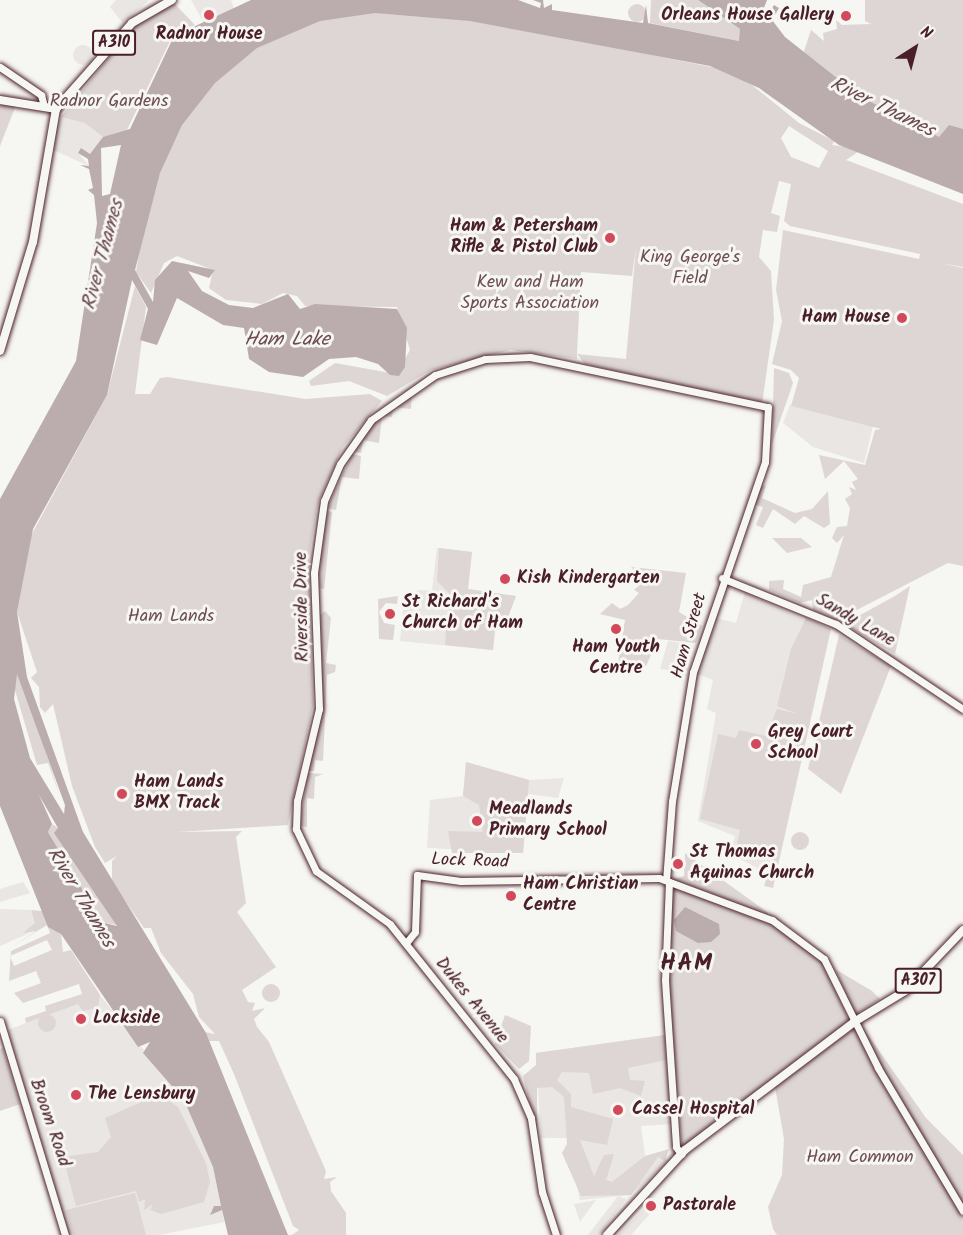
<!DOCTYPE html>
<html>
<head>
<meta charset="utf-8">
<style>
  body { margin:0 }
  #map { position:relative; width:963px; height:1235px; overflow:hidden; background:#f6f6f2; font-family:Kalam,sans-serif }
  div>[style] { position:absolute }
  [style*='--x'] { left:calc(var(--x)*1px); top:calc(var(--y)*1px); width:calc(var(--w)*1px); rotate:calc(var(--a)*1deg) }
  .built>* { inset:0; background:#e9e6e3 }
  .round { border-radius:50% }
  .green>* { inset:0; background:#ddd6d5 }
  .water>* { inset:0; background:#bbadae }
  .roads { filter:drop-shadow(0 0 2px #4a1f2b) drop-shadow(0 0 2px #4a1f2b) }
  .secondary>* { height:7px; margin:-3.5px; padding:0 3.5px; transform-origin:3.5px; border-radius:3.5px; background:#f6f6f2 }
  .primary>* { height:8px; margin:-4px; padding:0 4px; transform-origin:4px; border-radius:4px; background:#f6f6f2 }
  .dots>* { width:16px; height:16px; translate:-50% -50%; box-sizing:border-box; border:3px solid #f6f6f2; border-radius:50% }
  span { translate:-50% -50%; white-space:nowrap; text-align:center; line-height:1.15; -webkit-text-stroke:6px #f6f6f2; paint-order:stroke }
  .shield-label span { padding:2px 4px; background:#f6f6f2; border:2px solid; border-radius:4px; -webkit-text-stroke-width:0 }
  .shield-label { font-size:16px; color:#4a1f2b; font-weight:700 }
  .poi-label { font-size:18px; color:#4a1f2b; font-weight:700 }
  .right { translate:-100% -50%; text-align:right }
  .left { translate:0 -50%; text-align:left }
  .park-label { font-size:18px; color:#6f4d56 }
  .street-label { font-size:18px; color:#4a1f2b }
  .water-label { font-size:20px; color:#6c4a52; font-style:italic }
  .district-label { font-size:24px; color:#4a1f2b; font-weight:700; letter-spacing:1.5px }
  .north { position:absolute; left:885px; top:18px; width:60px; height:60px; -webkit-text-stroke:4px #f6f6f2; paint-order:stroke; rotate:36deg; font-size:16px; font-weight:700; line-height:24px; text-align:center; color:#4a1f2b }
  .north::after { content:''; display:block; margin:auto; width:21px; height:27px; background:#4a1f2b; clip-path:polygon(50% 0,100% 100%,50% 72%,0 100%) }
</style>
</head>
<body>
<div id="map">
  <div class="built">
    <i style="clip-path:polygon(116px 0,148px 0,148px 1px,123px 23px,110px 7px)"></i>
    <i style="clip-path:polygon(191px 0,231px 0,234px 8px,204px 23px)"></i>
    <i class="round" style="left:73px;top:45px;width:20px;height:20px"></i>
    <i style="clip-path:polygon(61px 117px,86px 123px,104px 138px,90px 154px,78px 153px,89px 166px,51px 149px)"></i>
    <i style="clip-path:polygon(790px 405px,873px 426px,864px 463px,813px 447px,783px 423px)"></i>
    <i style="clip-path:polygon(437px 548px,472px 552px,468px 589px,516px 596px,503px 630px,495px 630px,493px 650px,400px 641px,404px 601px,415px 601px,417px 590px,432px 591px)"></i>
    <i style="clip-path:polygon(745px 592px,829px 632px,771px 875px,730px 854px,735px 836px,698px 821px,716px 713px,707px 709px,713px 680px,697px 674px,712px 617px,736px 623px)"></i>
    <i style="clip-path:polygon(668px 641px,690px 644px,687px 672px,660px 669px)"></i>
    <i style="clip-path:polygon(466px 762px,529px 780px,564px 778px,558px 798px,528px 794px,523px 853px,427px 848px,430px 800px,463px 796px)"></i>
    <i style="clip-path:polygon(23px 882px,30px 893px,0 902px,0 889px)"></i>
    <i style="clip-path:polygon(0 909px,31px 910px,38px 929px,0 946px)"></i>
    <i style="clip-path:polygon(100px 995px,184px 1100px,213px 1167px,221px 1206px,209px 1212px,222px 1210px,224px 1222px,159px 1235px,68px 1235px,8px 1030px)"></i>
    <i style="clip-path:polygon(665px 1035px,672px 1124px,641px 1126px,647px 1172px,657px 1157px,670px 1160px,630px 1195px,580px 1200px,567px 1138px,541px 1138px,536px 1053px)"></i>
    <i style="clip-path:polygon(618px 1196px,626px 1199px,599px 1235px,588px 1235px)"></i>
    <i style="clip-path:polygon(596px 1200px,582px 1219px,580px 1222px,574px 1204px)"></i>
    <i style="clip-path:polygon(651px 1202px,656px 1207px,631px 1235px,618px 1235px)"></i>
  </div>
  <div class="green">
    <i style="clip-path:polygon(651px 0,698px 0,740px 29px,743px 37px,739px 41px,650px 23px)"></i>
    <i style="clip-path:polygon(865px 0,963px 0,963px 132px,937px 140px,879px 111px,808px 62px,803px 54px,811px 30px,824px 41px,823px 33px,837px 29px,836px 20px,842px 25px,871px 24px,865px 21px)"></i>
    <i style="clip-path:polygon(174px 3px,195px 25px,173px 35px,125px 134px,103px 137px,85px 123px,61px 117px,137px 23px)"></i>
    <i class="round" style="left:628px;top:4px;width:18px;height:18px"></i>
    <i style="clip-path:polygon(evenodd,358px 12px,449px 14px,736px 72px,799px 123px,834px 141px,832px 145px,862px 149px,846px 160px,963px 204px,963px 267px,940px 263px,963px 268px,963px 566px,948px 563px,845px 616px,843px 623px,813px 610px,812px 600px,800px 603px,769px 590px,769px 581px,784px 580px,783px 589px,801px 597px,803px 585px,831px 577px,844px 535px,837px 543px,832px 538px,837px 527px,847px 526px,850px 508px,845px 499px,852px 494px,849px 487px,856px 490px,852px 482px,858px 479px,844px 461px,825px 479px,819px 455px,865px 465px,875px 430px,881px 429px,791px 406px,799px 378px,791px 370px,772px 364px,782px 321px,776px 290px,783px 230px,919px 259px,920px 254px,790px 226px,784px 221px,791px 184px,779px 181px,771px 213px,780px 216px,777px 232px,763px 230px,759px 257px,771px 271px,774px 320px,762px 404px,585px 364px,577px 354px,577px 359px,511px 350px,431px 370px,387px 396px,349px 381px,311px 386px,309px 381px,335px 363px,396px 374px,410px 350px,397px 307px,305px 306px,297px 296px,283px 293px,262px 304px,226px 300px,209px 288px,213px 270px,177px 256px,164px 263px,151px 293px,136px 272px,149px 189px,176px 131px,207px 87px,244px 53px,279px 34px,315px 19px,358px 12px,789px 126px,828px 151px,819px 168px,791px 157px,781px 138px,789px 126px,358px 12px,636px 248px,626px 359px,577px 354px,581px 272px,632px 276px,636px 248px)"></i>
    <i style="clip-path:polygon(0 104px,16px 105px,0 146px)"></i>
    <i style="clip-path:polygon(135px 286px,146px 307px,135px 394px,150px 394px,160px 378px,167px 377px,305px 399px,370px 394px,382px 401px,343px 447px,318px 502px,309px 557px,313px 706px,288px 825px,177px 832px,242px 831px,236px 837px,246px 903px,237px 912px,276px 967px,242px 990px,248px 1002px,255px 1003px,252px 1011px,265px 1008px,254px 1019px,257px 1027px,269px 1042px,326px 1171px,324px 1179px,337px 1177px,330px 1182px,331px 1191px,346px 1213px,346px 1235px,292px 1235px,299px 1230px,293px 1226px,234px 1074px,219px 1041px,209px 1041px,205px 1032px,215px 1034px,199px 1017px,193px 994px,161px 953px,151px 928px,144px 928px,112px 882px,112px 861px,117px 856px,105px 863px,95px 847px,72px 786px,53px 704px,45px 713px,40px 707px,39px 687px,31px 678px,37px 672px,17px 612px,27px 543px,107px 395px)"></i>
    <i style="clip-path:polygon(774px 368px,789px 373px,793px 383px,772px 444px)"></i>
    <i style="clip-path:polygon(412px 391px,411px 409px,393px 407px,392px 417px,382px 416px,379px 443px,363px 440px,361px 453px,353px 451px,381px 415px)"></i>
    <i style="clip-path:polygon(352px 454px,361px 456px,359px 479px,342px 477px,336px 510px,327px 508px)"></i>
    <i style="clip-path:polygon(766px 485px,762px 498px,795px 513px,812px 509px,828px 491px,830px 524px,824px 528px,804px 516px,795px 524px,773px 509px,763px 528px,756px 525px,763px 507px,753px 504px,759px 487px)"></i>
    <i style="clip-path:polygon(326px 511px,332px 512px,324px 589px,319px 588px,319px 568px)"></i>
    <i style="clip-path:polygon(772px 538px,801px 538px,812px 547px,787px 553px)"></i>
    <i style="clip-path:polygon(439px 548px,472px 552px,468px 589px,516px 596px,503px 630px,495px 630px,493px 650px,445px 645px,449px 593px,437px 581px)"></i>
    <i style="clip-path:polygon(631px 567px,686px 573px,679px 612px,702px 626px,696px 643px,658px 639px,646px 666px,618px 663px,625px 620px,600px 614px,612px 603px,620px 609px,628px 605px,639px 593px,634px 590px,644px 581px)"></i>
    <i style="clip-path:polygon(910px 586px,895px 654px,844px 624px,895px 596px)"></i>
    <i style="clip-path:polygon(398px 596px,397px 604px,386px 603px,379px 612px,384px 623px,395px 625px,393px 640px,379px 639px,378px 599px)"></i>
    <i style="clip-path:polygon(325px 611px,331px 618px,326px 663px,336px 665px,335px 672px,327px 675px,323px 761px,315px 760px,314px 771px,308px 771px,323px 704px,320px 615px)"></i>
    <i style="clip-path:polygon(806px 618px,831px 629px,773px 888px,764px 886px,773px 857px,736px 848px,740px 830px,700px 819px,718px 734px,736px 738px,739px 730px,766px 736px,777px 709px,798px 714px,777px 706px,791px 649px)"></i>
    <i style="clip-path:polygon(839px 635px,891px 666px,841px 794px,808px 769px)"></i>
    <i style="clip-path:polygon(17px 674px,22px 678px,60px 796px,48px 763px,37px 765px,12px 680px)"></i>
    <i style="clip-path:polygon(466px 762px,529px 780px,523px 853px,452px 853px,448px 831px,483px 832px,479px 805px,463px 796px)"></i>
    <i style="clip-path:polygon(308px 773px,323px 774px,315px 777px,314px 799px,307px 798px,307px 827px,299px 826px)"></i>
    <i style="clip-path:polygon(52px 824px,58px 828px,55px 833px,117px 925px,95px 921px,99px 917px,48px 832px)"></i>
    <i class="round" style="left:791px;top:832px;width:18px;height:18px"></i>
    <i style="clip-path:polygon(685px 853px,767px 912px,769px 916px,670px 880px,684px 876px)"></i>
    <i style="clip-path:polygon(676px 889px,779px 926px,820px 957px,850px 1021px,682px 1148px,667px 969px,669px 892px)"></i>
    <i style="clip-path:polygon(evenodd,31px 910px,42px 911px,61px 934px,63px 952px,71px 950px,100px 995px,98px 1008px,83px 1011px,78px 1004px,26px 1023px,25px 1018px,46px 1011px,45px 1006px,82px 994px,79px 984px,23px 1003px,14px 993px,41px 983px,36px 971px,9px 981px,11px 951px,50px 933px,47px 925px,13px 946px,36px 931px,23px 933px,35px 923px,31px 910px,47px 940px,52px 950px,14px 966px,10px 956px,47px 940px)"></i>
    <i style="clip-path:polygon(835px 969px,872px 991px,880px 999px,855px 1015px)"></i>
    <i class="round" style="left:262px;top:984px;width:18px;height:18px"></i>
    <i class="round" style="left:38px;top:1014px;width:18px;height:18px"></i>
    <i style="clip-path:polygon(505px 1015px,531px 1026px,529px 1061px,519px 1069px,495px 1044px)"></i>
    <i style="clip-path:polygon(859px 1022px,926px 1118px,963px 1155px,963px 1235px,777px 1235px,773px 1229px,768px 1207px,782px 1175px,784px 1139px,775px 1087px)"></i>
    <i style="clip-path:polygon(665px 1035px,666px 1060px,628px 1068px,630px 1080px,645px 1081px,641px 1096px,620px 1088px,593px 1094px,589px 1073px,562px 1072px,557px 1080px,571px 1094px,571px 1107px,613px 1119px,607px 1145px,580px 1140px,594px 1176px,604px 1155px,614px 1154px,606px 1180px,612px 1182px,645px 1156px,669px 1149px,665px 1161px,658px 1157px,631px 1195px,581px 1196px,562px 1153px,567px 1144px,564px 1097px,552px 1087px,537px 1088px,537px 1132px,523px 1076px,536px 1065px,536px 1053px)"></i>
    <i style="clip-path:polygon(3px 1048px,20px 1104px,0 1111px,0 1049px)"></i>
    <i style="clip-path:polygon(160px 1094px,178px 1107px,206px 1163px,210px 1182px,204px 1202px,161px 1214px,150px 1210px,153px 1204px,144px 1210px,145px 1199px,139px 1202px,136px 1191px,76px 1206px,63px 1157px,98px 1152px,111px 1137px,105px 1118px)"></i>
    <i style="clip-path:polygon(135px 1193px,146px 1235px,73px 1235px,66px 1210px)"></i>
  </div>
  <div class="water">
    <i style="clip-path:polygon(evenodd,251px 0,518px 0,540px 8px,541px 3px,533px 0,543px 0,544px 8px,552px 4px,552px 10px,643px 23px,646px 5px,648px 23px,739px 41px,740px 29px,698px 0,767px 0,763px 10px,768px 16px,774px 5px,779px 8px,772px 20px,785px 37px,861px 97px,939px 137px,949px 125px,963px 129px,963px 194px,839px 145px,759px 88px,710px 66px,470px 21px,375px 13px,320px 21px,257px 48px,215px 83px,182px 125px,160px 173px,135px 270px,153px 302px,155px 280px,172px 261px,215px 270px,209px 278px,188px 271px,202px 291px,229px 305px,253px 308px,288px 294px,300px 309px,315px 304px,397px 309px,407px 328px,405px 367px,399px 376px,390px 375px,378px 364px,356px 357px,329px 359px,303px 377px,269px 372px,249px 359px,244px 328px,223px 325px,177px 298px,157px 345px,140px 340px,148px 309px,132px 280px,107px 395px,33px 529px,17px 612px,27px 677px,83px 832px,206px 1033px,288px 1235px,228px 1235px,222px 1210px,210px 1215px,214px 1206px,221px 1206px,213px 1167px,184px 1100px,143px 1053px,150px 1042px,138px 1047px,61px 934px,48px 927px,0 806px,0 499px,76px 361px,97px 223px,94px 195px,88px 190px,93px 188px,89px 169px,80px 165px,89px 166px,88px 159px,78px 153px,81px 148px,90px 154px,103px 137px,130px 129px,174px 36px,251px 0,121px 145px,110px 194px,102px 196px,101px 148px,121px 145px,251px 0,17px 674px,65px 805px,64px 814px,30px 758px,14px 699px,17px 674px,251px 0,39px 795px,58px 828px,54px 833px,117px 926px,96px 921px,99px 917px,48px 832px,52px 824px,39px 795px)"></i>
    <i style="clip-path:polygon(685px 907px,719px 924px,720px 934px,711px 942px,698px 943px,676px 931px,674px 920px)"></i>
  </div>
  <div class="roads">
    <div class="secondary">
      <i style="--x:0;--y:67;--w:50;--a:34.3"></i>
      <i style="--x:41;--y:95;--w:11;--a:75"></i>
      <i style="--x:722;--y:578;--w:123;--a:22"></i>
      <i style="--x:836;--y:624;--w:153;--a:33.8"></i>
      <i style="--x:669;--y:882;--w:98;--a:92.3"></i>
      <i style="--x:665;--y:980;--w:167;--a:86.2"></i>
      <i style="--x:676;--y:1147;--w:9;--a:54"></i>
      <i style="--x:406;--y:943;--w:14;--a:-51"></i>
      <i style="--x:415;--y:932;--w:57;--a:-88"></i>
      <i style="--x:417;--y:875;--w:44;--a:7.8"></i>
      <i style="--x:461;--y:881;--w:198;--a:-0.9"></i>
      <i style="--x:659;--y:878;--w:121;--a:20.4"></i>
      <i style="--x:772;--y:920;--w:65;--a:36.9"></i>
      <i style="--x:824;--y:959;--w:122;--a:63.6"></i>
      <i style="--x:878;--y:1068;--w:166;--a:59.3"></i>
      <i style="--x:0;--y:1021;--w:224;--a:73.1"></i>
      <i style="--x:556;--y:1235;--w:45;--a:-108"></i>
      <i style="--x:542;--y:1192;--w:75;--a:-98.5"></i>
      <i style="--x:531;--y:1118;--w:43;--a:-113.6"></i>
      <i style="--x:514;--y:1079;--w:198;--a:-128.7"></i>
      <i style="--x:390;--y:924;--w:91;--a:-144.4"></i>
      <i style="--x:316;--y:871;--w:47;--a:-115.5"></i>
      <i style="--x:296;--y:829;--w:28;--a:-88"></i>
      <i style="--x:297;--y:801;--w:95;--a:-76.6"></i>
      <i style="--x:319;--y:709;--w:136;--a:-92.1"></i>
      <i style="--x:314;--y:573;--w:73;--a:-82.1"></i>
      <i style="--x:324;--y:501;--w:40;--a:-66.6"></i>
      <i style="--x:340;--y:464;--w:54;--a:-54.8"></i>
      <i style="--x:371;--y:420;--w:78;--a:-35.1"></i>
      <i style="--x:435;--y:375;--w:52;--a:-17.7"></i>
      <i style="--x:485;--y:359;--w:45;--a:-2.5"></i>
      <i style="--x:530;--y:357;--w:243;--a:11.9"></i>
      <i style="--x:768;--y:407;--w:55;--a:93.1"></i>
      <i style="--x:765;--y:462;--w:222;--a:108.9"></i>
      <i style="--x:693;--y:672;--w:131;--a:99.2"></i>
      <i style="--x:672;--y:801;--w:79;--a:94.3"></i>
    </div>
    <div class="primary">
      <i style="--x:0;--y:100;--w:57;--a:9.1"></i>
      <i style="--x:56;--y:109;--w:115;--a:-48.5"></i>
      <i style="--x:132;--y:23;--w:46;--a:-29.9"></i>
      <i style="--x:0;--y:351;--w:114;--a:-73.2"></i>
      <i style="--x:33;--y:242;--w:135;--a:-80.2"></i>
      <i style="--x:607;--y:1235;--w:115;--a:-47.5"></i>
      <i style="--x:685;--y:1150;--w:212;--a:-37.1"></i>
      <i style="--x:854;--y:1022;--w:60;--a:-31.3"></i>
      <i style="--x:905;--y:991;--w:84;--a:-46.4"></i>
    </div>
  </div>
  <div class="dots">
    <i style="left:209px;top:15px;background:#d1495b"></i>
    <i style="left:846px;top:16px;background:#d1495b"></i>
    <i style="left:610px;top:238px;background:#d1495b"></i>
    <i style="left:902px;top:318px;background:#d1495b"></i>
    <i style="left:505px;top:579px;background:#d1495b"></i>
    <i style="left:390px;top:614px;background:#d1495b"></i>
    <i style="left:616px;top:629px;background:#d1495b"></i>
    <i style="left:756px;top:744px;background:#d1495b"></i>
    <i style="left:122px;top:794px;background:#d1495b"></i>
    <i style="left:477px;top:821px;background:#d1495b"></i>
    <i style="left:678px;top:864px;background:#d1495b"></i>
    <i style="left:511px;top:896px;background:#d1495b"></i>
    <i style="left:81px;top:1019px;background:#d1495b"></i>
    <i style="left:76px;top:1095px;background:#d1495b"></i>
    <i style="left:618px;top:1110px;background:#d1495b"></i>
    <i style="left:651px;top:1206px;background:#d1495b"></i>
  </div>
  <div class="shield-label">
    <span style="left:114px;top:43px">A310</span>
    <span style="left:918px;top:981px">A307</span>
  </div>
  <div class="poi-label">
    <span class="right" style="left:834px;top:16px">Orleans House Gallery</span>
    <span style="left:209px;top:35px">Radnor House</span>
    <span class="right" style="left:598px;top:238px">Ham &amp; Petersham<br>Rifle &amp; Pistol Club</span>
    <span class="right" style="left:890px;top:318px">Ham House</span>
    <span class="left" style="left:517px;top:579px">Kish Kindergarten</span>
    <span class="left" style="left:402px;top:614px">St Richard's<br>Church of Ham</span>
    <span style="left:616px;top:659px">Ham Youth<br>Centre</span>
    <span class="left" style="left:768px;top:744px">Grey Court<br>School</span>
    <span class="left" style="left:134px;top:794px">Ham Lands<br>BMX Track</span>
    <span class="left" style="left:489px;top:821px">Meadlands<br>Primary School</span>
    <span class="left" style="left:690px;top:864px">St Thomas<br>Aquinas Church</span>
    <span class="left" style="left:523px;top:896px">Ham Christian<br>Centre</span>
    <span class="left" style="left:93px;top:1019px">Lockside</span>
    <span class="left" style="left:88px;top:1095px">The Lensbury</span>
    <span class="left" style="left:632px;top:1110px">Cassel Hospital</span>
    <span class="left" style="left:663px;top:1206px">Pastorale</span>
  </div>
  <div class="park-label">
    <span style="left:109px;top:102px">Radnor Gardens</span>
    <span style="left:690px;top:269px">King George's<br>Field</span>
    <span style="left:530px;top:294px">Kew and Ham<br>Sports Association</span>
    <span style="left:171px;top:617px">Ham Lands</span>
    <span style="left:860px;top:1158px">Ham Common</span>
  </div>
  <div class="street-label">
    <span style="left:303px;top:607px;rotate:-91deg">Riverside Drive</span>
    <span style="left:855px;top:621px;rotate:30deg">Sandy Lane</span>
    <span style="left:690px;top:636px;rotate:-74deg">Ham Street</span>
    <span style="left:470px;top:862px;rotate:2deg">Lock Road</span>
    <span style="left:471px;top:1001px;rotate:51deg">Dukes Avenue</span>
    <span style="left:49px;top:1123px;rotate:71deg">Broom Road</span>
  </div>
  <div class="water-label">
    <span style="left:882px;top:108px;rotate:26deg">River Thames</span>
    <span style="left:104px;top:255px;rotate:-75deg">River Thames</span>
    <span style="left:287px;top:340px">Ham Lake</span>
    <span style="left:80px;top:898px;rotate:59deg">River Thames</span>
  </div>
  <div class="district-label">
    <span style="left:687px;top:964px">HAM</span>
  </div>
  <div class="north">N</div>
</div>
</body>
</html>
